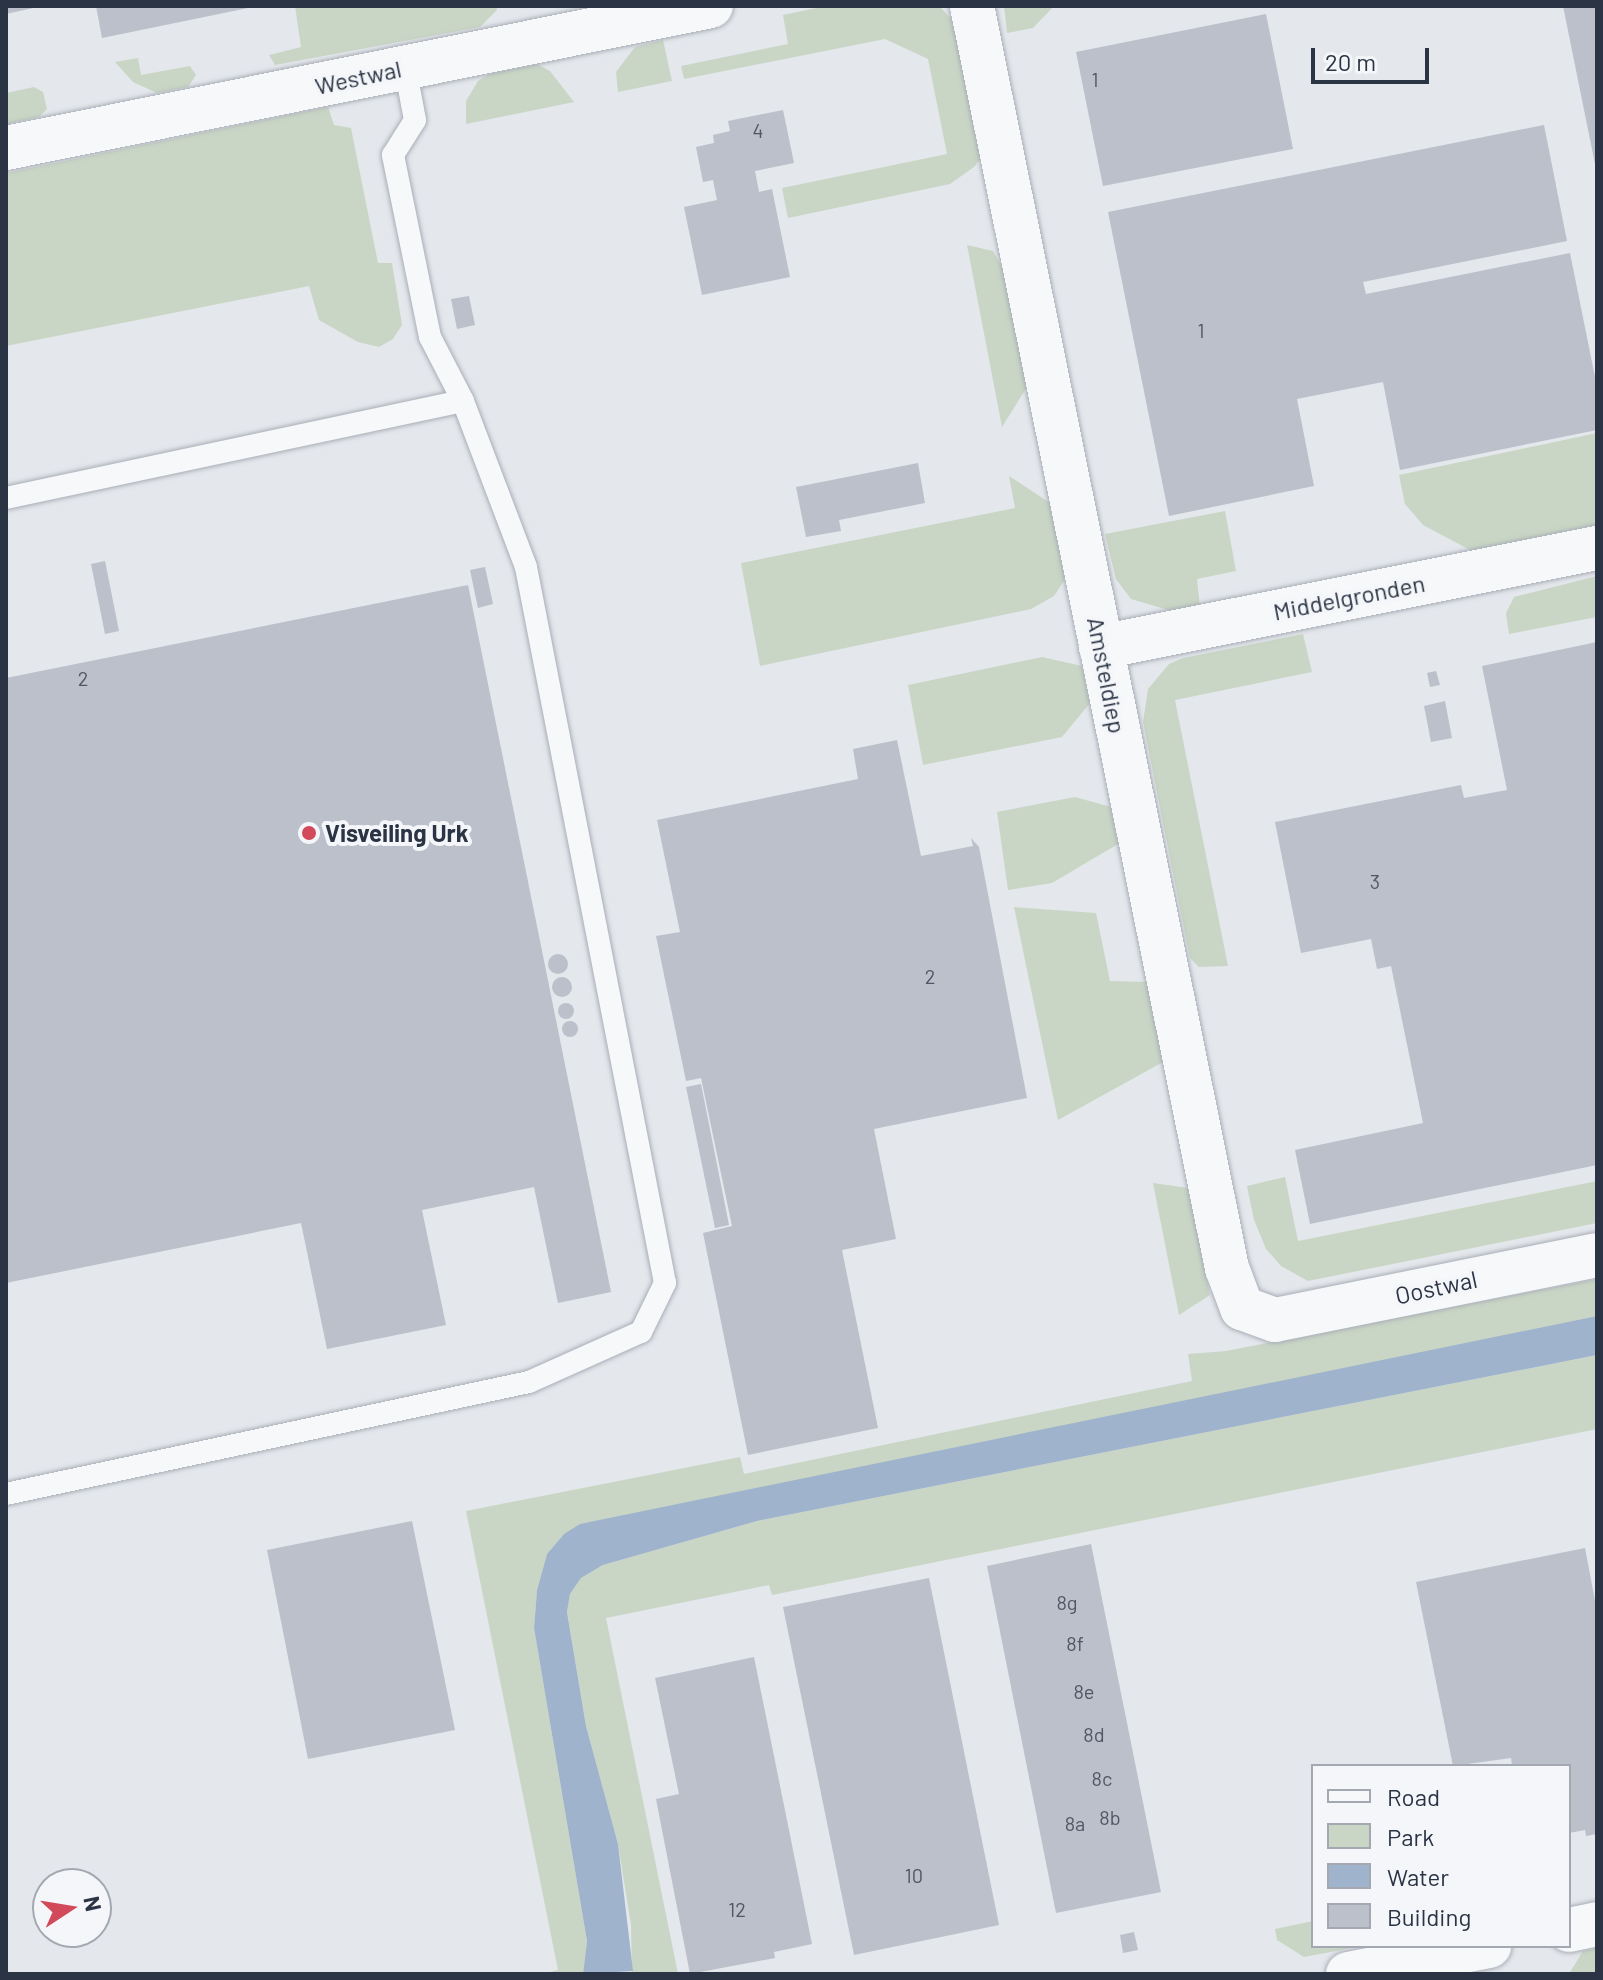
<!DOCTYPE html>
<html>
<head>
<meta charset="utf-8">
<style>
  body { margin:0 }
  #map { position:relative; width:1603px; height:1980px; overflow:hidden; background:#e4e7ec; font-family:Barlow,sans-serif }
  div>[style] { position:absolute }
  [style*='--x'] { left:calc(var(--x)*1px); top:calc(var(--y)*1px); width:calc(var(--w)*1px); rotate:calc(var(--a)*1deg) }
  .green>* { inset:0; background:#c9d6c5 }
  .water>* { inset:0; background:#9fb4cc }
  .building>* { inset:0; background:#bbc0ca }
  .round { border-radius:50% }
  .roads { filter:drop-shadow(0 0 2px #a9aeb7) drop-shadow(0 0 2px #a9aeb7) }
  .lane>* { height:22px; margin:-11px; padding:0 11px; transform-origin:11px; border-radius:11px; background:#f7f8fa }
  .street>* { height:44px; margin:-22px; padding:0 22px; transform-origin:22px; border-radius:22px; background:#f7f8fa }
  .dots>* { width:22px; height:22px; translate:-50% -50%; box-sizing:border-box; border:4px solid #f4f6f9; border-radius:50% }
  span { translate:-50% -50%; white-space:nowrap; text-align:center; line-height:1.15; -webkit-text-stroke:8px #f4f6f9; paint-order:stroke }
  .number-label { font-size:20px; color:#4f5766 }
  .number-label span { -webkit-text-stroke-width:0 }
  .street-label { font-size:24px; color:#2b3445 }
  .poi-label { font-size:24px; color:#2b3445; font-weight:700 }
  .left { translate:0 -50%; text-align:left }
  .frame { position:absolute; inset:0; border:8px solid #2b3445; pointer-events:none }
  .legend { position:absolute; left:1311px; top:1764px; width:260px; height:184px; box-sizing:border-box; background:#f4f6f9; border:2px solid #a4a8b1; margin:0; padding:10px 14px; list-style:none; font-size:24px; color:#2b3445 }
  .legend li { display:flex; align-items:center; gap:16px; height:40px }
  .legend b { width:40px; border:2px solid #a4a8b1 }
  .north { position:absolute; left:32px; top:1868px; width:80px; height:80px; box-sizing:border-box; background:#f4f6f9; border:2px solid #a4a8b1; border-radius:50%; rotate:78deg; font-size:22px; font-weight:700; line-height:32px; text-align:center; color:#2b3445 }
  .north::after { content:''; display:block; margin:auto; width:28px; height:36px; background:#d1495b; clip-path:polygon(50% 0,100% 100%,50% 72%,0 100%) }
  .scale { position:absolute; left:1311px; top:48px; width:118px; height:36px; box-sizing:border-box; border:4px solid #2b3445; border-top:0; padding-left:10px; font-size:24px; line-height:28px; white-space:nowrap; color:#2b3445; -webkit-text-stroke:6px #f4f6f9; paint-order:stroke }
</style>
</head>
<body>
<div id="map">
  <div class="green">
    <i style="clip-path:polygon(295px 6px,496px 6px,497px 10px,480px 27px,275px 65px,269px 55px,301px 47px)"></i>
    <i style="clip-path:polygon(826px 6px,939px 6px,945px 12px,953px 21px,981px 158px,974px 167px,950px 184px,788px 218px,782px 188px,947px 154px,928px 59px,885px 39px,684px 79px,681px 66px,788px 44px,783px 15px)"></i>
    <i style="clip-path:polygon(1004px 6px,1054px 6px,1033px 28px,1007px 33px)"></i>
    <i style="clip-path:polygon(663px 40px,672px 81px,618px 92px,616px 72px,635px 47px)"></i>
    <i style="clip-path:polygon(138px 58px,141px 75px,190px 66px,196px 75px,188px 87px,157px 93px,133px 82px,115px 62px)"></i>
    <i style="clip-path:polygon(537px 64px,550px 71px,574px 102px,466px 124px,466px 101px,478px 81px,489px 74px)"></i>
    <i style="clip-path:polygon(34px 87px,43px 92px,47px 109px,39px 117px,6px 124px,6px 93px)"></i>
    <i style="clip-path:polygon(328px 107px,334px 125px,351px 128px,378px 263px,392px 263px,402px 325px,393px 339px,379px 347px,358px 342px,319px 320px,309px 286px,6px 346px,6px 173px)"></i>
    <i style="clip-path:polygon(967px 245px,993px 251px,1004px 271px,1027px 387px,1002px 427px)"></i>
    <i style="clip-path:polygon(1597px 433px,1597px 525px,1472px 551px,1423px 525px,1405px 504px,1399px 475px)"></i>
    <i style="clip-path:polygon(1009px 476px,1050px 503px,1067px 576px,1054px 596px,1031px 609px,760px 666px,741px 563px,1015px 508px)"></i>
    <i style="clip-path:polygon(1225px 511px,1236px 571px,1197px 579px,1200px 608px,1175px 612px,1131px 599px,1116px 579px,1105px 534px)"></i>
    <i style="clip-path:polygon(1597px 576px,1597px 617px,1509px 634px,1506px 613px,1514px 597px)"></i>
    <i style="clip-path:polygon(1303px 634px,1312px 672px,1175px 700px,1228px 966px,1199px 967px,1190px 958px,1143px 722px,1148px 689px,1169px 664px,1183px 658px)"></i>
    <i style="clip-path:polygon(1042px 657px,1082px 666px,1090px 703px,1062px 737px,923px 765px,908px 685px)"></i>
    <i style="clip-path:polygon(1075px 797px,1111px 807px,1118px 844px,1052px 883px,1008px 890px,997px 812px)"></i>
    <i style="clip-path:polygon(1014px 907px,1096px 913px,1110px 981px,1148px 982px,1163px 1062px,1058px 1120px)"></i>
    <i style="clip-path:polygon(1285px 1177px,1298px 1241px,1597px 1181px,1597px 1223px,1308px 1281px,1281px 1266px,1266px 1249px,1254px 1220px,1247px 1186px)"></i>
    <i style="clip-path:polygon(1153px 1183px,1188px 1188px,1210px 1295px,1179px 1315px)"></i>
    <i style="clip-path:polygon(1597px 1279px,1597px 1316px,564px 1534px,547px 1554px,537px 1590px,534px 1628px,587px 1941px,583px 1974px,542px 1974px,558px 1970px,466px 1511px,740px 1457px,744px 1474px,1192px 1381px,1188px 1354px,1226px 1351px)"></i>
    <i style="clip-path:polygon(1597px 1355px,1597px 1429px,772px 1595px,769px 1585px,606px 1618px,678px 1974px,632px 1974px,631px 1925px,618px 1844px,586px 1726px,567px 1611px,570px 1594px,581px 1578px,603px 1565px,757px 1521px)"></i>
    <i style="clip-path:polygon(1313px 1921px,1313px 1946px,1362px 1946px,1304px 1957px,1277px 1940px,1275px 1929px)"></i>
    <i style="clip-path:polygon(1597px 1948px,1597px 1974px,1569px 1974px,1583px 1951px)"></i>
  </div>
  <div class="water">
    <i style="clip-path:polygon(1597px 1316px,1597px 1355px,757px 1521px,603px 1565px,581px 1578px,570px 1594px,567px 1612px,586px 1726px,618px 1844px,633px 1971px,583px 1974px,587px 1941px,534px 1628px,537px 1590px,547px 1554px,564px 1534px,580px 1524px)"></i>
  </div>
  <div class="building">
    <i style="clip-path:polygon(6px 6px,38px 6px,38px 7px,6px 14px)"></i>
    <i style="clip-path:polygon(96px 6px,253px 6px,253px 7px,102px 38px)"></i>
    <i style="clip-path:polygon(1563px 6px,1597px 6px,1597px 169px,1596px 169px)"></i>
    <i style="clip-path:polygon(1266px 14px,1293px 149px,1103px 186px,1076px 52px)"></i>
    <i style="clip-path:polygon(783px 110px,794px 163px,755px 171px,759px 192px,772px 189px,790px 277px,702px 295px,684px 207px,717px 200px,713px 180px,703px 182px,696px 147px,714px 143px,713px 135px,730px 131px,728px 121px)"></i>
    <i style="clip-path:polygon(1544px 125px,1567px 241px,1363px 282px,1366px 294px,1570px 253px,1597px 387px,1597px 430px,1400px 470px,1383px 382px,1297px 399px,1314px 486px,1169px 516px,1108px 212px)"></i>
    <i style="clip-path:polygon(469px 296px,475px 325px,457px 329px,451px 299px)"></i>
    <i style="clip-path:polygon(918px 463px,925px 503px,839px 520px,841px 531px,806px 537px,796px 487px)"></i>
    <i style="clip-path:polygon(105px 561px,119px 631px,105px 634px,91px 564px)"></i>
    <i style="clip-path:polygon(485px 567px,493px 604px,478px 608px,470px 570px)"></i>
    <i style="clip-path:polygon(468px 585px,611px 1292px,558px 1303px,534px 1187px,422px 1210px,446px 1325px,327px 1349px,301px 1223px,6px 1283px,6px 678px)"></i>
    <i style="clip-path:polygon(1597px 642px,1597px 1165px,1310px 1224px,1295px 1150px,1423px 1123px,1391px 966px,1377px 969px,1371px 939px,1301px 953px,1275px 822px,1461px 785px,1464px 798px,1507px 790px,1482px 666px)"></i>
    <i style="clip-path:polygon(1436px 671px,1440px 685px,1430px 687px,1427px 673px)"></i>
    <i style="clip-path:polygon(1445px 701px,1452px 738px,1431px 742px,1424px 706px)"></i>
    <i style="clip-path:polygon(897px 740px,921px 856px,973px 846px,971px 838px,979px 847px,1027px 1098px,874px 1129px,896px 1239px,842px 1250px,878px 1428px,748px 1455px,703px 1233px,732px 1226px,701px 1078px,686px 1081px,656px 936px,680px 932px,657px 820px,858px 779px,853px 749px)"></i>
    <i class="round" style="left:548px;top:954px;width:20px;height:20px"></i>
    <i class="round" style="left:552px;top:977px;width:20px;height:20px"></i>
    <i class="round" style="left:558px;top:1003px;width:16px;height:16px"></i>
    <i class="round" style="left:562px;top:1021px;width:16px;height:16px"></i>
    <i style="clip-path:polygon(701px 1084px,729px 1225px,715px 1228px,686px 1087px)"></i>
    <i style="clip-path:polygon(412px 1521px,455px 1730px,308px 1759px,267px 1550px)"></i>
    <i style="clip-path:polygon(1091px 1544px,1161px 1892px,1056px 1913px,987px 1566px)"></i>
    <i style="clip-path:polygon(1585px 1548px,1597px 1611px,1597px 1834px,1586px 1836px,1585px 1830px,1569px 1833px,1569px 1766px,1512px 1766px,1511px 1758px,1453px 1766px,1416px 1582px)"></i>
    <i style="clip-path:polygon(929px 1578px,999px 1925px,854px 1955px,783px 1607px)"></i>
    <i style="clip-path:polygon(754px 1657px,812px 1944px,774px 1952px,775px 1958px,690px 1974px,656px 1799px,679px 1794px,655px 1678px)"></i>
    <i style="clip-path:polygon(1134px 1932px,1138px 1950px,1123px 1953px,1120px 1935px)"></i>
  </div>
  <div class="roads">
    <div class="lane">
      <i style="--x:6;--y:498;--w:467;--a:-12"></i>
      <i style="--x:6;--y:1494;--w:535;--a:-12.09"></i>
      <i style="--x:529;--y:1382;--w:123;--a:-24.1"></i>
      <i style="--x:641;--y:1332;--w:55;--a:-63.9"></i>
      <i style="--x:665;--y:1283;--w:729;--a:-100.99"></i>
      <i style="--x:526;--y:567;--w:178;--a:-110.8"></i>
      <i style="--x:463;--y:401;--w:72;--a:-117.3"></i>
      <i style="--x:430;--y:337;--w:186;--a:-101.5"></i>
      <i style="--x:393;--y:155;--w:41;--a:-57.8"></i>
      <i style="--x:415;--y:120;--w:54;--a:-100.7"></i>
    </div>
    <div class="street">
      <i style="--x:972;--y:6;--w:1288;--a:78.58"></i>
      <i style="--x:1227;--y:1268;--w:43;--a:69.4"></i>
      <i style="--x:1242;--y:1308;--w:35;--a:20"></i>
      <i style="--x:1275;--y:1320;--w:328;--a:-11.4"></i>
      <i style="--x:6;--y:148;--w:719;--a:-11.39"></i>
      <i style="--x:1101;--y:647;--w:506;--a:-11.29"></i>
      <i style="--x:1569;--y:1930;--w:29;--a:-12"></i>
      <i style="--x:1348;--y:1974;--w:144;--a:-11.2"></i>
    </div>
  </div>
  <div class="dots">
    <i style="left:309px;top:833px;background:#d1495b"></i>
  </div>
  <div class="number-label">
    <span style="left:1095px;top:79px">1</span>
    <span style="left:758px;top:130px">4</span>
    <span style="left:1201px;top:330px">1</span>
    <span style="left:83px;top:678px">2</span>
    <span style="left:1375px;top:881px">3</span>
    <span style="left:930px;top:976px">2</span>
    <span style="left:1067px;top:1602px">8g</span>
    <span style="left:1075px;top:1643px">8f</span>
    <span style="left:1084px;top:1691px">8e</span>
    <span style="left:1094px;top:1734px">8d</span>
    <span style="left:1102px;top:1778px">8c</span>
    <span style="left:1110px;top:1817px">8b</span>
    <span style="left:1075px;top:1823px">8a</span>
    <span style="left:914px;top:1875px">10</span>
    <span style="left:737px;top:1909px">12</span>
  </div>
  <div class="street-label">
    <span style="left:358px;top:77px;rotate:-12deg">Westwal</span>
    <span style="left:1349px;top:597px;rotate:-11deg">Middelgronden</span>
    <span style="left:1107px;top:675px;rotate:79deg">Amsteldiep</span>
    <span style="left:1436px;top:1287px;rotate:-12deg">Oostwal</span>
  </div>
  <div class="poi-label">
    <span class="left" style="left:325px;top:833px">Visveiling Urk</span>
  </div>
  <div class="frame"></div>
  <ul class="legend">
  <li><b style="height:10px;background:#f7f8fa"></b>Road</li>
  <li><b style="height:22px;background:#c9d6c5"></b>Park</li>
  <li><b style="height:22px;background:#9fb4cc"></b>Water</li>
  <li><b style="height:22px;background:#bbc0ca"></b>Building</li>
  </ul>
  <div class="north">N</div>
  <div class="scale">20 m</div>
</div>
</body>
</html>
